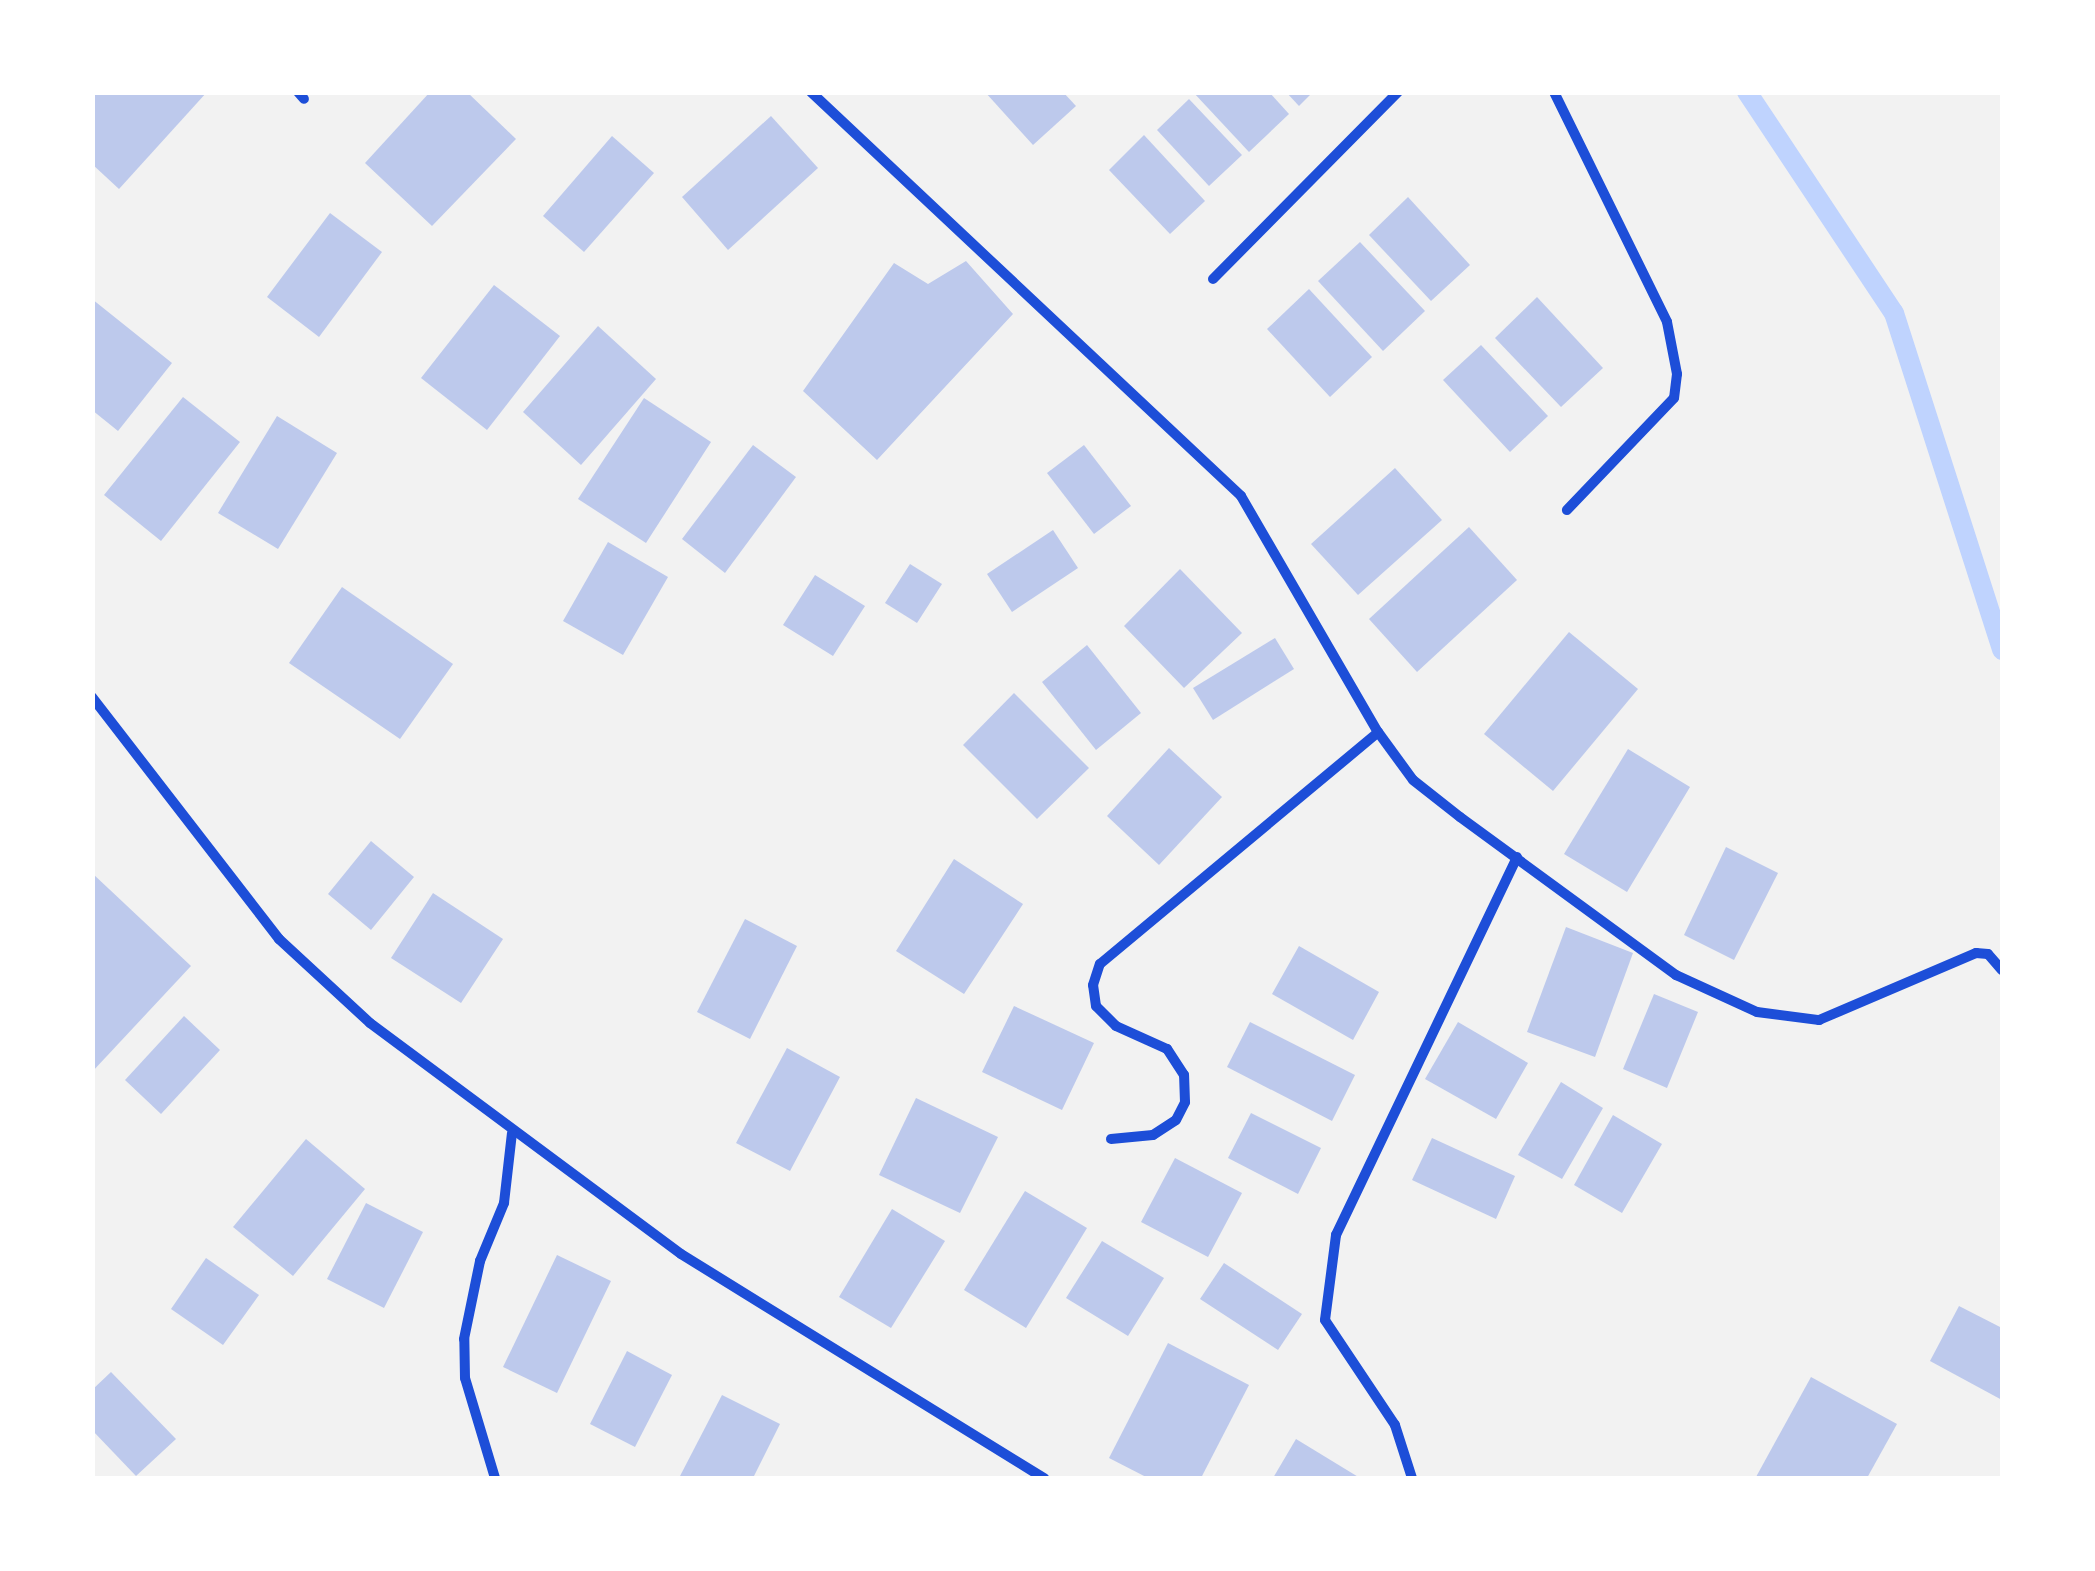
<!DOCTYPE html>
<html>
<head>
<meta charset="utf-8">
<style>
  body { margin:0 }
  #map { position:relative; width:2095px; height:1571px; overflow:hidden; background:#f2f2f2; font-family:"PT Serif",serif }
  div>[style] { position:absolute }
  [style*='--x'] { left:calc(var(--x)*1px); top:calc(var(--y)*1px); width:calc(var(--w)*1px); rotate:calc(var(--a)*1deg) }
  .stream>* { height:20px; margin:-10px; padding:0 10px; transform-origin:10px; border-radius:10px; background:#bfd3fe }
  .building>* { inset:0; background:#bdc9ec }
  .minor>* { height:10px; margin:-5px; padding:0 5px; transform-origin:5px; border-radius:5px; background:#1d4ed8 }
  span { translate:-50% -50%; white-space:nowrap; text-align:center; line-height:1.15; -webkit-text-stroke:8px #fff; paint-order:stroke }
  .frame { position:absolute; inset:0; border:95px solid #fff; pointer-events:none }
</style>
</head>
<body>
<div id="map">
  <div class="stream">
    <i style="--x:1747;--y:92;--w:265;--a:56.4"></i>
    <i style="--x:1894;--y:313;--w:354;--a:72.2"></i>
  </div>
  <div class="building">
    <i style="clip-path:polygon(92px 92px,207px 92px,119px 189px,92px 164px)"></i>
    <i style="clip-path:polygon(430px 92px,467px 92px,516px 139px,432px 226px,365px 163px)"></i>
    <i style="clip-path:polygon(985px 92px,1063px 92px,1076px 106px,1033px 145px)"></i>
    <i style="clip-path:polygon(1193px 92px,1269px 92px,1289px 114px,1249px 152px)"></i>
    <i style="clip-path:polygon(1286px 92px,1313px 92px,1299px 106px)"></i>
    <i style="clip-path:polygon(1189px 99px,1242px 155px,1209px 186px,1157px 130px)"></i>
    <i style="clip-path:polygon(771px 116px,818px 168px,728px 250px,682px 197px)"></i>
    <i style="clip-path:polygon(1144px 135px,1205px 201px,1170px 234px,1109px 170px)"></i>
    <i style="clip-path:polygon(612px 136px,654px 173px,584px 252px,543px 216px)"></i>
    <i style="clip-path:polygon(1408px 197px,1470px 265px,1431px 301px,1369px 235px)"></i>
    <i style="clip-path:polygon(330px 213px,382px 252px,319px 337px,267px 297px)"></i>
    <i style="clip-path:polygon(1360px 242px,1425px 311px,1383px 351px,1318px 281px)"></i>
    <i style="clip-path:polygon(966px 261px,1013px 314px,877px 460px,803px 391px,894px 263px,928px 284px)"></i>
    <i style="clip-path:polygon(494px 285px,560px 336px,487px 430px,421px 378px)"></i>
    <i style="clip-path:polygon(1309px 289px,1372px 357px,1330px 397px,1267px 329px)"></i>
    <i style="clip-path:polygon(1537px 297px,1603px 368px,1561px 407px,1495px 338px)"></i>
    <i style="clip-path:polygon(92px 299px,172px 363px,118px 431px,92px 410px)"></i>
    <i style="clip-path:polygon(598px 326px,656px 379px,581px 465px,523px 412px)"></i>
    <i style="clip-path:polygon(1481px 345px,1548px 416px,1510px 452px,1443px 380px)"></i>
    <i style="clip-path:polygon(183px 397px,240px 442px,161px 541px,104px 495px)"></i>
    <i style="clip-path:polygon(644px 398px,711px 442px,646px 543px,578px 499px)"></i>
    <i style="clip-path:polygon(277px 416px,337px 453px,278px 549px,218px 513px)"></i>
    <i style="clip-path:polygon(753px 445px,796px 477px,725px 573px,682px 539px)"></i>
    <i style="clip-path:polygon(1084px 445px,1131px 506px,1094px 534px,1047px 473px)"></i>
    <i style="clip-path:polygon(1395px 468px,1442px 520px,1358px 595px,1311px 544px)"></i>
    <i style="clip-path:polygon(1469px 527px,1517px 580px,1417px 672px,1369px 619px)"></i>
    <i style="clip-path:polygon(1053px 530px,1078px 568px,1012px 612px,987px 574px)"></i>
    <i style="clip-path:polygon(608px 542px,668px 577px,623px 655px,563px 621px)"></i>
    <i style="clip-path:polygon(910px 564px,942px 584px,917px 623px,885px 603px)"></i>
    <i style="clip-path:polygon(1180px 569px,1242px 633px,1184px 688px,1124px 626px)"></i>
    <i style="clip-path:polygon(815px 575px,865px 606px,833px 656px,783px 625px)"></i>
    <i style="clip-path:polygon(342px 587px,453px 664px,400px 739px,289px 663px)"></i>
    <i style="clip-path:polygon(1569px 632px,1638px 689px,1553px 791px,1484px 734px)"></i>
    <i style="clip-path:polygon(1275px 638px,1294px 669px,1213px 720px,1193px 688px)"></i>
    <i style="clip-path:polygon(1087px 645px,1141px 713px,1096px 750px,1042px 682px)"></i>
    <i style="clip-path:polygon(1014px 693px,1089px 768px,1037px 819px,963px 745px)"></i>
    <i style="clip-path:polygon(1169px 748px,1222px 797px,1159px 865px,1107px 816px)"></i>
    <i style="clip-path:polygon(1628px 749px,1690px 787px,1627px 892px,1564px 854px)"></i>
    <i style="clip-path:polygon(371px 841px,414px 877px,371px 930px,328px 894px)"></i>
    <i style="clip-path:polygon(1726px 847px,1778px 873px,1734px 960px,1684px 935px)"></i>
    <i style="clip-path:polygon(954px 859px,1023px 904px,964px 994px,896px 951px)"></i>
    <i style="clip-path:polygon(92px 873px,191px 966px,92px 1072px)"></i>
    <i style="clip-path:polygon(433px 893px,503px 939px,461px 1003px,391px 958px)"></i>
    <i style="clip-path:polygon(745px 919px,797px 946px,750px 1039px,697px 1012px)"></i>
    <i style="clip-path:polygon(1566px 927px,1633px 953px,1595px 1057px,1527px 1032px)"></i>
    <i style="clip-path:polygon(1299px 946px,1379px 992px,1353px 1040px,1272px 994px)"></i>
    <i style="clip-path:polygon(1654px 994px,1698px 1012px,1667px 1088px,1623px 1069px)"></i>
    <i style="clip-path:polygon(1014px 1006px,1094px 1043px,1062px 1110px,982px 1072px)"></i>
    <i style="clip-path:polygon(184px 1016px,220px 1050px,161px 1114px,125px 1080px)"></i>
    <i style="clip-path:polygon(1250px 1022px,1355px 1075px,1332px 1121px,1227px 1067px)"></i>
    <i style="clip-path:polygon(1458px 1022px,1528px 1063px,1496px 1119px,1425px 1079px)"></i>
    <i style="clip-path:polygon(787px 1048px,840px 1077px,790px 1171px,736px 1143px)"></i>
    <i style="clip-path:polygon(1561px 1082px,1603px 1108px,1562px 1179px,1518px 1155px)"></i>
    <i style="clip-path:polygon(916px 1098px,998px 1137px,960px 1213px,879px 1175px)"></i>
    <i style="clip-path:polygon(1251px 1113px,1321px 1148px,1298px 1194px,1228px 1158px)"></i>
    <i style="clip-path:polygon(1613px 1115px,1662px 1144px,1622px 1213px,1574px 1185px)"></i>
    <i style="clip-path:polygon(1432px 1138px,1515px 1176px,1496px 1219px,1412px 1180px)"></i>
    <i style="clip-path:polygon(306px 1139px,365px 1189px,293px 1276px,233px 1227px)"></i>
    <i style="clip-path:polygon(1175px 1158px,1242px 1193px,1208px 1257px,1141px 1222px)"></i>
    <i style="clip-path:polygon(1025px 1191px,1087px 1228px,1026px 1328px,964px 1290px)"></i>
    <i style="clip-path:polygon(366px 1203px,423px 1232px,384px 1308px,327px 1279px)"></i>
    <i style="clip-path:polygon(892px 1209px,945px 1241px,891px 1328px,839px 1297px)"></i>
    <i style="clip-path:polygon(1102px 1241px,1164px 1278px,1128px 1336px,1066px 1298px)"></i>
    <i style="clip-path:polygon(557px 1255px,611px 1281px,557px 1393px,503px 1367px)"></i>
    <i style="clip-path:polygon(206px 1258px,259px 1295px,223px 1345px,171px 1309px)"></i>
    <i style="clip-path:polygon(1224px 1263px,1302px 1314px,1278px 1350px,1200px 1299px)"></i>
    <i style="clip-path:polygon(1959px 1306px,2002px 1328px,2002px 1400px,1930px 1361px)"></i>
    <i style="clip-path:polygon(1168px 1343px,1249px 1385px,1201px 1478px,1148px 1478px,1109px 1458px)"></i>
    <i style="clip-path:polygon(627px 1351px,672px 1375px,635px 1447px,590px 1424px)"></i>
    <i style="clip-path:polygon(111px 1372px,176px 1439px,136px 1476px,92px 1430px,92px 1390px)"></i>
    <i style="clip-path:polygon(1811px 1377px,1897px 1424px,1867px 1478px,1756px 1477px)"></i>
    <i style="clip-path:polygon(722px 1395px,780px 1424px,753px 1478px,679px 1478px)"></i>
    <i style="clip-path:polygon(1296px 1439px,1360px 1478px,1273px 1478px)"></i>
  </div>
  <div class="minor">
    <i style="--x:298;--y:92;--w:9;--a:49"></i>
    <i style="--x:811;--y:92;--w:590;--a:43.21"></i>
    <i style="--x:1241;--y:496;--w:273;--a:59.9"></i>
    <i style="--x:1378;--y:732;--w:59;--a:53.9"></i>
    <i style="--x:1413;--y:780;--w:60;--a:38.2"></i>
    <i style="--x:1460;--y:817;--w:268;--a:36.2"></i>
    <i style="--x:1676;--y:975;--w:89;--a:24.6"></i>
    <i style="--x:1757;--y:1012;--w:63;--a:7.4"></i>
    <i style="--x:1819;--y:1020;--w:171;--a:-23.1"></i>
    <i style="--x:1976;--y:953;--w:12;--a:5"></i>
    <i style="--x:1988;--y:954;--w:21;--a:49"></i>
    <i style="--x:1554;--y:92;--w:256;--a:63.8"></i>
    <i style="--x:1667;--y:322;--w:53;--a:79.1"></i>
    <i style="--x:1677;--y:374;--w:24;--a:97"></i>
    <i style="--x:1674;--y:398;--w:155;--a:133.7"></i>
    <i style="--x:1213;--y:279;--w:263;--a:-45.3"></i>
    <i style="--x:92;--y:697;--w:306;--a:52.3"></i>
    <i style="--x:279;--y:939;--w:124;--a:42.7"></i>
    <i style="--x:370;--y:1023;--w:387;--a:36.6"></i>
    <i style="--x:681;--y:1254;--w:427;--a:31.7"></i>
    <i style="--x:1111;--y:1139;--w:42;--a:-5.4"></i>
    <i style="--x:1153;--y:1135;--w:27;--a:-33"></i>
    <i style="--x:1176;--y:1120;--w:20;--a:-63"></i>
    <i style="--x:1185;--y:1102;--w:27;--a:-92"></i>
    <i style="--x:1184;--y:1075;--w:31;--a:-123"></i>
    <i style="--x:1167;--y:1049;--w:56;--a:-155.7"></i>
    <i style="--x:1116;--y:1026;--w:28;--a:-135"></i>
    <i style="--x:1096;--y:1006;--w:21;--a:-98"></i>
    <i style="--x:1093;--y:985;--w:22;--a:-72"></i>
    <i style="--x:1100;--y:964;--w:362;--a:-39.8"></i>
    <i style="--x:495;--y:1478;--w:104;--a:-106.7"></i>
    <i style="--x:465;--y:1378;--w:39;--a:-91"></i>
    <i style="--x:464;--y:1339;--w:80;--a:-78.4"></i>
    <i style="--x:480;--y:1261;--w:63;--a:-67.5"></i>
    <i style="--x:504;--y:1203;--w:70;--a:-83.5"></i>
    <i style="--x:1412;--y:1478;--w:56;--a:-107.8"></i>
    <i style="--x:1395;--y:1425;--w:126;--a:-123.7"></i>
    <i style="--x:1325;--y:1320;--w:86;--a:-82.6"></i>
    <i style="--x:1336;--y:1235;--w:419;--a:-64.4"></i>
  </div>
  <div class="frame"></div>
</div>
</body>
</html>
